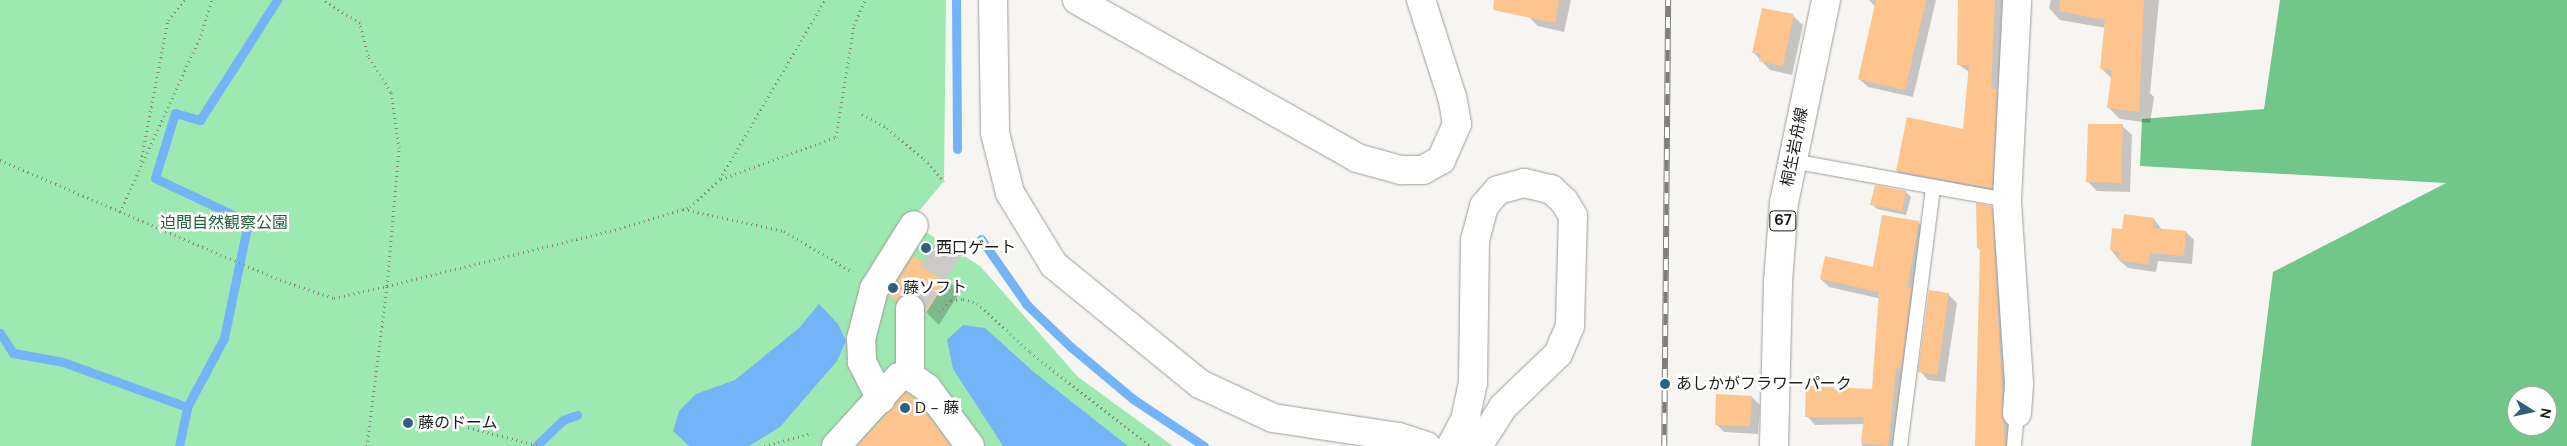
<!DOCTYPE html>
<html>
<head>
<meta charset="utf-8">
<style>
  body { margin:0 }
  #map { position:relative; width:2567px; height:446px; overflow:hidden; background:#f7f5f2; font-family:"DM Sans","Noto Sans JP",sans-serif }
  div>[style] { position:absolute }
  [style*='--x'] { left:calc(var(--x)*1px); top:calc(var(--y)*1px); width:calc(var(--w)*1px); rotate:calc(var(--a)*1deg) }
  .green>* { inset:0; background:#9ee8b2 }
  .forest>* { inset:0; background:#71c68a }
  .water>* { inset:0; background:#73b4f9 }
  .shadow>* { inset:0; background:#0003 }
  .stream>* { height:9px; margin:-4.5px; padding:0 4.5px; transform-origin:4.5px; border-radius:4.5px; background:#73b4f9 }
  .building>* { inset:0; background:#fdc48e }
  .street-tunnel>* { height:28px; margin-top:-14px; transform-origin:0; background:repeating-linear-gradient(90deg,#cbcac7 0 28px,transparent 0 42px) }
  .path>* { height:3px; margin-top:-1.5px; transform-origin:0; background:repeating-linear-gradient(90deg,#868583 0 1px,transparent 0 5px) }
  .roads { filter:drop-shadow(0 0 1px #9d9c99) drop-shadow(0 0 1px #9d9c99) }
  .lane>* { height:14px; margin:-7px; padding:0 7px; transform-origin:7px; border-radius:7px; background:#fff }
  .street>* { height:28px; margin:-14px; padding:0 14px; transform-origin:14px; border-radius:14px; background:#fff }
  .secondary>* { height:28px; margin:-14px; padding:0 14px; transform-origin:14px; border-radius:14px; background:#fff }
  .primary>* { height:28px; margin:-14px; padding:0 14px; transform-origin:14px; border-radius:14px; background:#fff }
  .rail>* { height:5.5px; margin-top:-2.75px; transform-origin:0; background:repeating-linear-gradient(90deg,#fff 0 11px,#7f7e7c 0 22px); box-sizing:border-box; border-block:1px solid #7f7e7c }
  .dots>* { width:14px; height:14px; translate:-50% -50%; box-sizing:border-box; border:2px solid #fff; border-radius:50% }
  span { translate:-50% -50%; white-space:nowrap; text-align:center; line-height:1.15; -webkit-text-stroke:5px #fff; paint-order:stroke }
  .shield-label span { padding:1px 4px; background:#fff; border:1px solid; border-radius:4px; -webkit-text-stroke-width:0 }
  .shield-label { font-size:15px; color:#1d1d1b; font-weight:700 }
  .street-label { font-size:16px; color:#1d1d1b }
  .park-label { font-size:16px; color:#26613a }
  .poi-label { font-size:16px; color:#1d1d1b }
  .left { translate:0 -50%; text-align:left }
  .north { position:absolute; left:2507px; top:386px; width:50px; height:50px; box-sizing:border-box; background:#fff; border:1px solid #a5a5a4; border-radius:50%; rotate:100deg; font-size:14px; font-weight:700; line-height:20px; text-align:center; color:#1d1d1b }
  .north::after { content:''; display:block; margin:auto; width:18px; height:22px; background:#2f617e; clip-path:polygon(50% 0,100% 100%,50% 72%,0 100%) }
</style>
</head>
<body>
<div id="map">
  <div class="green">
    <i style="clip-path:polygon(0 0,946px 0,944px 181px,910px 222px,980px 266px,1078px 377px,1173px 446px,0 446px)"></i>
  </div>
  <div class="forest">
    <i style="clip-path:polygon(evenodd,2280px 0,2567px 0,2567px 446px,2251px 446px,2273px 272px,2446px 183px,2140px 166px,2142px 119px,2264px 109px,2280px 0,2517px 396px,2547px 396px,2547px 426px,2517px 426px,2517px 396px)"></i>
  </div>
  <div class="water">
    <i style="clip-path:polygon(819px 304px,838px 324px,846px 341px,837px 361px,780px 427px,749px 446px,689px 446px,673px 431px,679px 411px,696px 394px,735px 380px,799px 328px)"></i>
    <i style="clip-path:polygon(963px 325px,985px 328px,1035px 373px,1128px 446px,1003px 446px,953px 369px,947px 340px)"></i>
  </div>
  <div class="shadow">
    <i style="clip-path:polygon(1532px 0,1571px 0,1564px 32px,1538px 26px,1529px 17px)"></i>
    <i style="clip-path:polygon(1936px 0,1913px 97px,1868px 87px,1859px 79px,1876px 8px,1869px 0)"></i>
    <i style="clip-path:polygon(1959px 0,2003px 0,2000px 196px,1906px 179px,1897px 171px,1964px 130px,1969px 72px,1958px 64px)"></i>
    <i style="clip-path:polygon(2051px 0,2159px 0,2150px 93px,2154px 97px,2150px 123px,2120px 119px,2108px 107px,2112px 79px,2102px 69px,2106px 28px,2060px 20px,2049px 8px)"></i>
    <i style="clip-path:polygon(1793px 16px,1803px 25px,1792px 75px,1770px 70px,1754px 53px)"></i>
    <i style="clip-path:polygon(2122px 126px,2132px 135px,2130px 192px,2097px 191px,2087px 181px)"></i>
    <i style="clip-path:polygon(1906px 192px,1911px 197px,1906px 215px,1877px 209px,1872px 204px)"></i>
    <i style="clip-path:polygon(1991px 207px,2000px 216px,2013px 446px,1976px 446px,1981px 251px,1978px 248px)"></i>
    <i style="clip-path:polygon(2154px 219px,2162px 230px,2186px 232px,2194px 240px,2192px 264px,2158px 261px,2156px 272px,2128px 268px,2119px 260px,2111px 250px,2123px 230px)"></i>
    <i style="clip-path:polygon(1918px 222px,1926px 230px,1898px 446px,1862px 446px,1865px 424px,1815px 425px,1807px 416px,1873px 391px,1882px 299px,1829px 287px,1821px 279px,1874px 268px)"></i>
    <i style="clip-path:polygon(947px 279px,960px 292px,939px 325px,927px 313px,926px 307px,911px 313px,890px 295px)"></i>
    <i style="clip-path:polygon(1930px 292px,1949px 295px,1957px 303px,1945px 382px,1928px 380px,1920px 371px)"></i>
    <i style="clip-path:polygon(1752px 397px,1760px 405px,1758px 434px,1724px 432px,1716px 424px)"></i>
  </div>
  <div class="stream">
    <i style="--x:956;--y:0;--w:149;--a:89.6"></i>
    <i style="--x:981;--y:239;--w:80;--a:55.1"></i>
    <i style="--x:1027;--y:305;--w:61;--a:43.7"></i>
    <i style="--x:1071;--y:347;--w:81;--a:40"></i>
    <i style="--x:1133;--y:399;--w:85;--a:33.5"></i>
    <i style="--x:0;--y:333;--w:24;--a:57"></i>
    <i style="--x:13;--y:353;--w:51;--a:10.2"></i>
    <i style="--x:63;--y:362;--w:132;--a:19.9"></i>
    <i style="--x:179;--y:446;--w:40;--a:-78"></i>
    <i style="--x:187;--y:407;--w:78;--a:-61.8"></i>
    <i style="--x:224;--y:338;--w:118;--a:-78.3"></i>
    <i style="--x:248;--y:222;--w:103;--a:-154.7"></i>
    <i style="--x:155;--y:178;--w:68;--a:-72.9"></i>
    <i style="--x:175;--y:113;--w:26;--a:16"></i>
    <i style="--x:200;--y:120;--w:143;--a:-57.3"></i>
    <i style="--x:536;--y:446;--w:37;--a:-44"></i>
    <i style="--x:563;--y:420;--w:15;--a:-20"></i>
  </div>
  <div class="building">
    <i style="clip-path:polygon(1494px 0,1559px 0,1555px 23px,1493px 10px)"></i>
    <i style="clip-path:polygon(1876px 0,1926px 0,1905px 90px,1858px 79px)"></i>
    <i style="clip-path:polygon(1958px 0,1995px 0,1991px 89px,1997px 89px,1992px 188px,1896px 171px,1907px 117px,1963px 129px,1969px 65px,1957px 65px)"></i>
    <i style="clip-path:polygon(2060px 0,2144px 0,2139px 112px,2107px 108px,2112px 70px,2100px 69px,2105px 20px,2059px 11px)"></i>
    <i style="clip-path:polygon(1762px 8px,1794px 14px,1783px 66px,1759px 61px,1761px 54px,1752px 53px)"></i>
    <i style="clip-path:polygon(2088px 124px,2123px 124px,2121px 183px,2086px 182px)"></i>
    <i style="clip-path:polygon(1875px 185px,1906px 191px,1902px 211px,1870px 205px)"></i>
    <i style="clip-path:polygon(1976px 203px,1992px 206px,2005px 446px,1975px 446px,1980px 248px,1977px 248px)"></i>
    <i style="clip-path:polygon(2124px 214px,2154px 218px,2153px 228px,2186px 231px,2184px 256px,2150px 253px,2148px 265px,2118px 260px,2119px 252px,2110px 250px,2112px 228px,2122px 229px)"></i>
    <i style="clip-path:polygon(1882px 215px,1919px 221px,1907px 287px,1911px 288px,1901px 369px,1896px 368px,1888px 446px,1861px 443px,1864px 417px,1805px 417px,1806px 386px,1872px 389px,1879px 292px,1820px 279px,1825px 256px,1873px 267px)"></i>
    <i style="clip-path:polygon(913px 256px,948px 278px,926px 313px,924px 302px,917px 295px,910px 293px,897px 301px,888px 296px)"></i>
    <i style="clip-path:polygon(1929px 290px,1949px 293px,1937px 375px,1918px 372px)"></i>
    <i style="clip-path:polygon(906px 392px,916px 399px,951px 446px,857px 446px)"></i>
    <i style="clip-path:polygon(1716px 394px,1752px 396px,1750px 426px,1715px 425px)"></i>
  </div>
  <div class="street-tunnel">
    <i style="--x:910;--y:309;--w:74;--a:-57.2"></i>
  </div>
  <div class="path">
    <i style="--x:862;--y:114;--w:29;--a:29"></i>
    <i style="--x:887;--y:128;--w:48;--a:40"></i>
    <i style="--x:924;--y:159;--w:30;--a:48"></i>
    <i style="--x:0;--y:160;--w:305;--a:23.2"></i>
    <i style="--x:280;--y:280;--w:57;--a:18.4"></i>
    <i style="--x:334;--y:298;--w:54;--a:-12.8"></i>
    <i style="--x:387;--y:286;--w:139;--a:-85"></i>
    <i style="--x:399;--y:148;--w:57;--a:-98.1"></i>
    <i style="--x:391;--y:92;--w:43;--a:-122.6"></i>
    <i style="--x:368;--y:56;--w:34;--a:-104"></i>
    <i style="--x:360;--y:23;--w:44;--a:-148.1"></i>
    <i style="--x:141;--y:161;--w:144;--a:-79.2"></i>
    <i style="--x:168;--y:20;--w:26;--a:-51"></i>
    <i style="--x:721;--y:179;--w:122;--a:-20.1"></i>
    <i style="--x:836;--y:137;--w:113;--a:-80.9"></i>
    <i style="--x:854;--y:25;--w:27;--a:-66"></i>
    <i style="--x:683;--y:209;--w:103;--a:12.3"></i>
    <i style="--x:784;--y:231;--w:80;--a:30.7"></i>
    <i style="--x:120;--y:212;--w:195;--a:-65.4"></i>
    <i style="--x:201;--y:35;--w:37;--a:-73"></i>
    <i style="--x:939;--y:312;--w:17;--a:-45"></i>
    <i style="--x:951;--y:300;--w:12;--a:-5"></i>
    <i style="--x:963;--y:299;--w:15;--a:16"></i>
    <i style="--x:977;--y:303;--w:72;--a:42.8"></i>
    <i style="--x:1030;--y:352;--w:152;--a:38.1"></i>
    <i style="--x:439;--y:420;--w:105;--a:14.3"></i>
    <i style="--x:367;--y:446;--w:161;--a:-82.9"></i>
    <i style="--x:387;--y:286;--w:230;--a:-13.9"></i>
    <i style="--x:610;--y:231;--w:84;--a:-16.7"></i>
    <i style="--x:690;--y:207;--w:41;--a:-43"></i>
    <i style="--x:720;--y:179;--w:208;--a:-59.6"></i>
    <i style="--x:764;--y:446;--w:50;--a:-15.2"></i>
  </div>
  <div class="roads">
    <div class="lane">
      <i style="--x:1792;--y:161;--w:219;--a:10.3"></i>
      <i style="--x:1900;--y:446;--w:260;--a:-82.7"></i>
      <i style="--x:2014;--y:446;--w:33;--a:-85"></i>
    </div>
    <div class="street">
      <i style="--x:1077;--y:0;--w:322;--a:29.4"></i>
      <i style="--x:1357;--y:158;--w:46;--a:15.3"></i>
      <i style="--x:1401;--y:170;--w:22;--a:0"></i>
      <i style="--x:1423;--y:170;--w:21;--a:-29"></i>
      <i style="--x:1441;--y:160;--w:39;--a:-66"></i>
      <i style="--x:1457;--y:124;--w:27;--a:-100"></i>
      <i style="--x:1452;--y:97;--w:102;--a:-107.7"></i>
      <i style="--x:910;--y:376;--w:67;--a:-90"></i>
      <i style="--x:881;--y:399;--w:42;--a:-117.2"></i>
      <i style="--x:862;--y:362;--w:23;--a:-92"></i>
      <i style="--x:861;--y:339;--w:52;--a:-75.4"></i>
      <i style="--x:874;--y:289;--w:75;--a:-58"></i>
      <i style="--x:2017;--y:413;--w:30;--a:-86"></i>
      <i style="--x:2019;--y:383;--w:183;--a:-93.8"></i>
      <i style="--x:2007;--y:200;--w:200;--a:-87.1"></i>
      <i style="--x:836;--y:446;--w:93;--a:-47.6"></i>
      <i style="--x:899;--y:377;--w:11;--a:-5"></i>
      <i style="--x:910;--y:376;--w:21;--a:35"></i>
      <i style="--x:927;--y:388;--w:72;--a:53.4"></i>
    </div>
    <div class="secondary">
      <i style="--x:993;--y:0;--w:133;--a:89.1"></i>
      <i style="--x:995;--y:133;--w:62;--a:76"></i>
      <i style="--x:1010;--y:193;--w:84;--a:58.6"></i>
      <i style="--x:1054;--y:265;--w:188;--a:39.2"></i>
      <i style="--x:1200;--y:384;--w:81;--a:25"></i>
      <i style="--x:1273;--y:418;--w:127;--a:8.6"></i>
      <i style="--x:1399;--y:437;--w:29;--a:18"></i>
      <i style="--x:1451;--y:446;--w:30;--a:-62"></i>
      <i style="--x:1465;--y:420;--w:39;--a:-78"></i>
      <i style="--x:1473;--y:382;--w:142;--a:-89.2"></i>
      <i style="--x:1475;--y:240;--w:35;--a:-75"></i>
      <i style="--x:1484;--y:206;--w:21;--a:-49"></i>
      <i style="--x:1498;--y:190;--w:27;--a:-15"></i>
      <i style="--x:1524;--y:183;--w:28;--a:13"></i>
      <i style="--x:1551;--y:189;--w:18;--a:43"></i>
      <i style="--x:1564;--y:201;--w:17;--a:59"></i>
      <i style="--x:1573;--y:216;--w:110;--a:91.6"></i>
      <i style="--x:1570;--y:326;--w:30;--a:113"></i>
      <i style="--x:1558;--y:354;--w:76;--a:136.1"></i>
      <i style="--x:1503;--y:407;--w:46;--a:122.7"></i>
    </div>
    <div class="primary">
      <i style="--x:1774;--y:446;--w:164;--a:-88.6"></i>
      <i style="--x:1778;--y:282;--w:79;--a:-85.7"></i>
      <i style="--x:1784;--y:203;--w:207;--a:-78.3"></i>
    </div>
  </div>
  <div class="rail">
    <i style="--x:1664;--y:446;--w:446;--a:-89.5"></i>
  </div>
  <div class="dots">
    <i style="left:926px;top:248px;background:#2f617e"></i>
    <i style="left:893px;top:288px;background:#2f617e"></i>
    <i style="left:1665px;top:384px;background:#2f617e"></i>
    <i style="left:905px;top:408px;background:#2f617e"></i>
    <i style="left:408px;top:423px;background:#2f617e"></i>
  </div>
  <div class="shield-label">
    <span style="left:1783px;top:221px">67</span>
  </div>
  <div class="street-label">
    <span style="left:1795px;top:147px;rotate:-79deg">桐生岩舟線</span>
  </div>
  <div class="park-label">
    <span style="left:224px;top:223px">迫間自然観察公園</span>
  </div>
  <div class="poi-label">
    <span class="left" style="left:936px;top:248px">西口ゲート</span>
    <span class="left" style="left:903px;top:288px">藤ソフト</span>
    <span class="left" style="left:1676px;top:384px">あしかがフラワーパーク</span>
    <span class="left" style="left:915px;top:408px">D - 藤</span>
    <span class="left" style="left:418px;top:423px">藤のドーム</span>
  </div>
  <div class="north">N</div>
</div>
</body>
</html>
